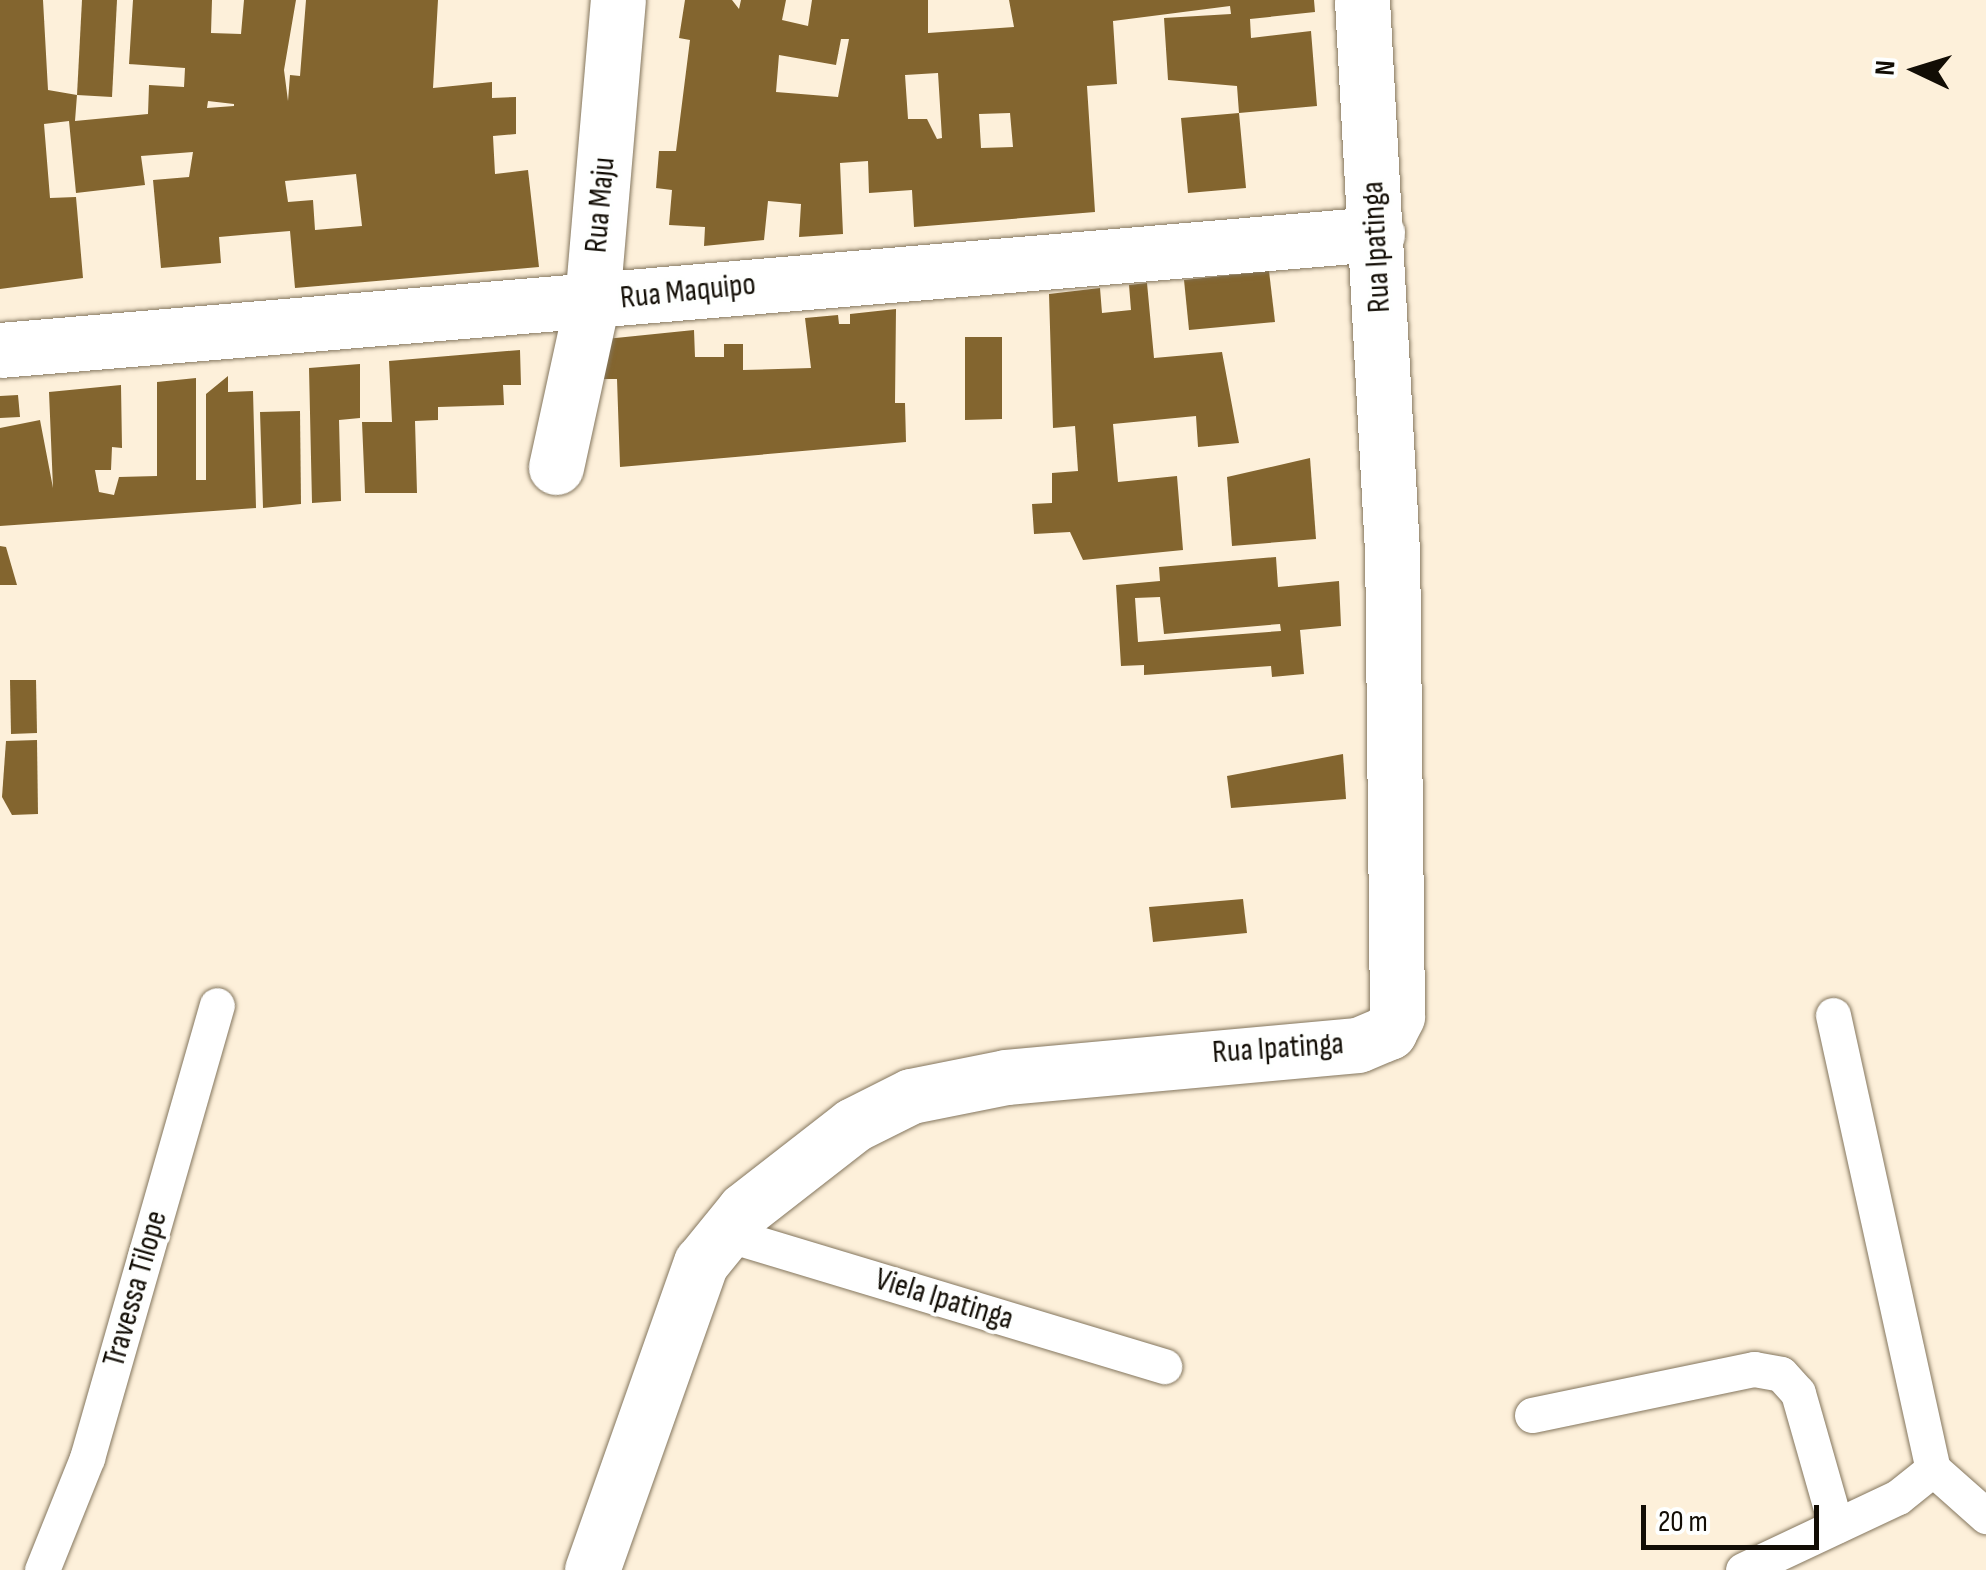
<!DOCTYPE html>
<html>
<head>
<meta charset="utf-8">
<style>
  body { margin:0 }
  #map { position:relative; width:1986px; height:1570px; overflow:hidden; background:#fdf0da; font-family:"Sofia Sans Condensed",sans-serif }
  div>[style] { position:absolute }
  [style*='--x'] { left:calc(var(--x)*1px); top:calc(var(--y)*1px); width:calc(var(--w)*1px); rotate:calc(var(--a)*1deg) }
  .building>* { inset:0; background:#83652f }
  .roads { filter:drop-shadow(0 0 2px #84765e) drop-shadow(0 0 2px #84765e) }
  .lane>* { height:35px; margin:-17.5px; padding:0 17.5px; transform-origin:17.5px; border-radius:17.5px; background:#fff }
  .street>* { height:55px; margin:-27.5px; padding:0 27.5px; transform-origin:27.5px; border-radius:27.5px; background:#fff }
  span { translate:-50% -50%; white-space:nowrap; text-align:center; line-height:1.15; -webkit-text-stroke:8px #fefffe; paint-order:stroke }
  .street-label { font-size:32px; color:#120d05 }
  .north { position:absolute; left:1866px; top:20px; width:100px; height:100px; -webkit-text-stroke:8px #fefffe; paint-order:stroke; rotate:274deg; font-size:28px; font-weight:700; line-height:40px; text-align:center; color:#120d05 }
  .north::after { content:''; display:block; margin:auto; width:35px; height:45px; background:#120d05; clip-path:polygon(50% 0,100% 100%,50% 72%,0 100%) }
  .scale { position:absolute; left:1641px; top:1505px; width:178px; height:45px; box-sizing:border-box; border:5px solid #120d05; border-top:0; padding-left:12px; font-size:30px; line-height:35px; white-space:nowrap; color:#120d05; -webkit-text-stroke:8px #fefffe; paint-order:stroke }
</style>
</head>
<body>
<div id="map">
  <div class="building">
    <i style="clip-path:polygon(evenodd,0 0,43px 0,48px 90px,77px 95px,75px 121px,148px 114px,149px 85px,184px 87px,185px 68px,129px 64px,133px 0,212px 0,211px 33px,241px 34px,244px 0,296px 0,284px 70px,288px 101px,290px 75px,300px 76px,306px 0,438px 0,433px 88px,492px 82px,492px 98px,516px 97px,516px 134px,493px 136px,495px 174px,528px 170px,539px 267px,295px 288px,290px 231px,219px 237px,221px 263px,161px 268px,153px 180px,189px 177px,193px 152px,141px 156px,145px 185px,76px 193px,69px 121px,44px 124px,50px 198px,76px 197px,83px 278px,0 289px,0 0,208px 101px,234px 104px,234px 106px,207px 108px,208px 101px,0 0,356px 174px,362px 226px,315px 230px,313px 200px,288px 202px,285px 181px,356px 174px)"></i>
    <i style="clip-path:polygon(82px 0,117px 0,112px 97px,77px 95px)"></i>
    <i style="clip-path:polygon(evenodd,685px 0,732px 0,739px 9px,741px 0,786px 0,782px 20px,808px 26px,812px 0,928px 0,928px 33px,1014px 27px,1009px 0,1314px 0,1315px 12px,1250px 19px,1251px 38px,1311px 31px,1317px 106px,1239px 113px,1246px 188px,1188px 193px,1181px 118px,1239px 113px,1237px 86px,1168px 80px,1164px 18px,1231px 14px,1230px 6px,1113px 21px,1117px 84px,1087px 86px,1095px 212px,914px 227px,912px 190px,869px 193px,868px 161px,840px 163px,843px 234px,799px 237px,801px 204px,768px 201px,764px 240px,704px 246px,705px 227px,669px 225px,672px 190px,656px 188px,659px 151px,676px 151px,690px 40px,679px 38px,685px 0,841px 39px,849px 39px,838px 97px,776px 92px,779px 55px,836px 65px,841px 39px,685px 0,938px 73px,942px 138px,937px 139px,927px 119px,908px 119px,905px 75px,938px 73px,685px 0,1010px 113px,1013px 147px,981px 148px,979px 114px,1010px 113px)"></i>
    <i style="clip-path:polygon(1269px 271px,1275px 322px,1189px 330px,1184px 280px)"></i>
    <i style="clip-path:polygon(1147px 283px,1154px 358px,1222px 352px,1239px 443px,1198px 447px,1196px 416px,1113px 424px,1118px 482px,1177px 476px,1183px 550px,1083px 560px,1070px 532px,1034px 534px,1032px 504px,1052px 503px,1052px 473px,1078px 471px,1075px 426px,1053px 428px,1049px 294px,1100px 288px,1102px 313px,1131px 310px,1129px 285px)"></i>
    <i style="clip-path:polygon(896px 309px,895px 403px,905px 403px,906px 442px,620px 467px,617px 379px,597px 379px,596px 340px,694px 330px,695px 357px,724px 357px,724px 344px,743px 344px,743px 370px,811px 368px,805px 318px,838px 315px,839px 324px,850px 324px,850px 314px)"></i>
    <i style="clip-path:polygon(965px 337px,1002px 337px,1002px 419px,965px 420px)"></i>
    <i style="clip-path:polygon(520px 350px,521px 385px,503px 385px,504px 405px,438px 407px,438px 420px,415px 421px,417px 493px,365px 493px,362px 422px,392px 422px,389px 361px)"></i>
    <i style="clip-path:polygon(360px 364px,360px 418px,339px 420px,341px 501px,312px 503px,309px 368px)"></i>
    <i style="clip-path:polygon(228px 376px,228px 392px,253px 391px,256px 508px,0 526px,0 428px,40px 420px,53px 488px,49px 392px,121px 385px,122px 448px,112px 447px,111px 470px,95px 470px,99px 492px,114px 495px,119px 477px,157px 476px,157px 382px,196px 378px,196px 480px,206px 480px,206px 394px)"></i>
    <i style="clip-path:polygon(18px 395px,20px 417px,0 418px,0 396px)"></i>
    <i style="clip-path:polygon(300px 411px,301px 504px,263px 508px,260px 412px)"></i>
    <i style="clip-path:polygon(1310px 458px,1316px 539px,1232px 546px,1227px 477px)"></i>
    <i style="clip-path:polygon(0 546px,6px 547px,17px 585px,0 585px)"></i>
    <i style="clip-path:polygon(evenodd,1276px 557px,1278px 587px,1339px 581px,1341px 626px,1300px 630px,1304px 674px,1272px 677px,1271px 666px,1144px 675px,1144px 665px,1121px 666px,1116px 585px,1160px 581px,1159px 567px,1276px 557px,1160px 597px,1164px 634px,1280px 624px,1281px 631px,1138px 642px,1135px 598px,1160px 597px)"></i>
    <i style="clip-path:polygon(10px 680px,36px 680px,37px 733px,11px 734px)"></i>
    <i style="clip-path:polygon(37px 740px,38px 814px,12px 815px,2px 797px,6px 741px)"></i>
    <i style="clip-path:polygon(1343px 754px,1346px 799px,1231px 808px,1227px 776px)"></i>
    <i style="clip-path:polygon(1243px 899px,1247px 933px,1153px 942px,1149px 907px)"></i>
  </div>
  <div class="roads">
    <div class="lane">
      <i style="--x:1833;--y:1015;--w:465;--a:77.6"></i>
      <i style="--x:723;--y:1233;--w:461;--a:16.8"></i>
      <i style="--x:1532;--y:1415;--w:227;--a:-11.7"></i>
      <i style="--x:1754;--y:1369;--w:27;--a:10"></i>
      <i style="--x:1781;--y:1374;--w:25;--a:48"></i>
      <i style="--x:1798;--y:1393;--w:138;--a:74.1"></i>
      <i style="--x:1933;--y:1469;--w:71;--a:41.6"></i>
      <i style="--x:42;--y:1570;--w:121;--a:-68.1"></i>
      <i style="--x:87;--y:1458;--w:471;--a:-74"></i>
      <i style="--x:1743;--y:1570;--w:171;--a:-25.2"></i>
      <i style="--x:1898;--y:1497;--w:45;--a:-38.7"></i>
    </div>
    <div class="street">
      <i style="--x:0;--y:350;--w:1382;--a:-4.82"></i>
      <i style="--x:556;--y:467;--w:169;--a:-77.7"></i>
      <i style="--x:592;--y:302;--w:303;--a:-85.1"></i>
      <i style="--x:592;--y:1570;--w:326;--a:-70.5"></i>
      <i style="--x:701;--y:1263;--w:68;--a:-50.9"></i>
      <i style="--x:744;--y:1210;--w:138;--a:-37.9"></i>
      <i style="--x:853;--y:1125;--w:65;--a:-26.6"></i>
      <i style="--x:911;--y:1096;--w:97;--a:-11.3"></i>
      <i style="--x:1006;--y:1077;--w:353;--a:-5.2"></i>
      <i style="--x:1358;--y:1045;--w:34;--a:-23"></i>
      <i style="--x:1389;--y:1032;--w:18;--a:-63"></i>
      <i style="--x:1397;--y:1016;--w:465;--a:-90.6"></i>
      <i style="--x:1392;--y:551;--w:552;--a:-93.12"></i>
    </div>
  </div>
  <div class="street-label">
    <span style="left:601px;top:205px;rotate:-85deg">Rua Maju</span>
    <span style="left:1377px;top:247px;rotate:-93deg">Rua Ipatinga</span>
    <span style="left:688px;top:292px;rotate:-6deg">Rua Maquipo</span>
    <span style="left:1278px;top:1049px;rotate:-4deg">Rua Ipatinga</span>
    <span style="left:136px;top:1289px;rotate:-74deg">Travessa Tilope</span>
    <span style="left:944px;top:1300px;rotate:17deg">Viela Ipatinga</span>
  </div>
  <div class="north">N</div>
  <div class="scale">20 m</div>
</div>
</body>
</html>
